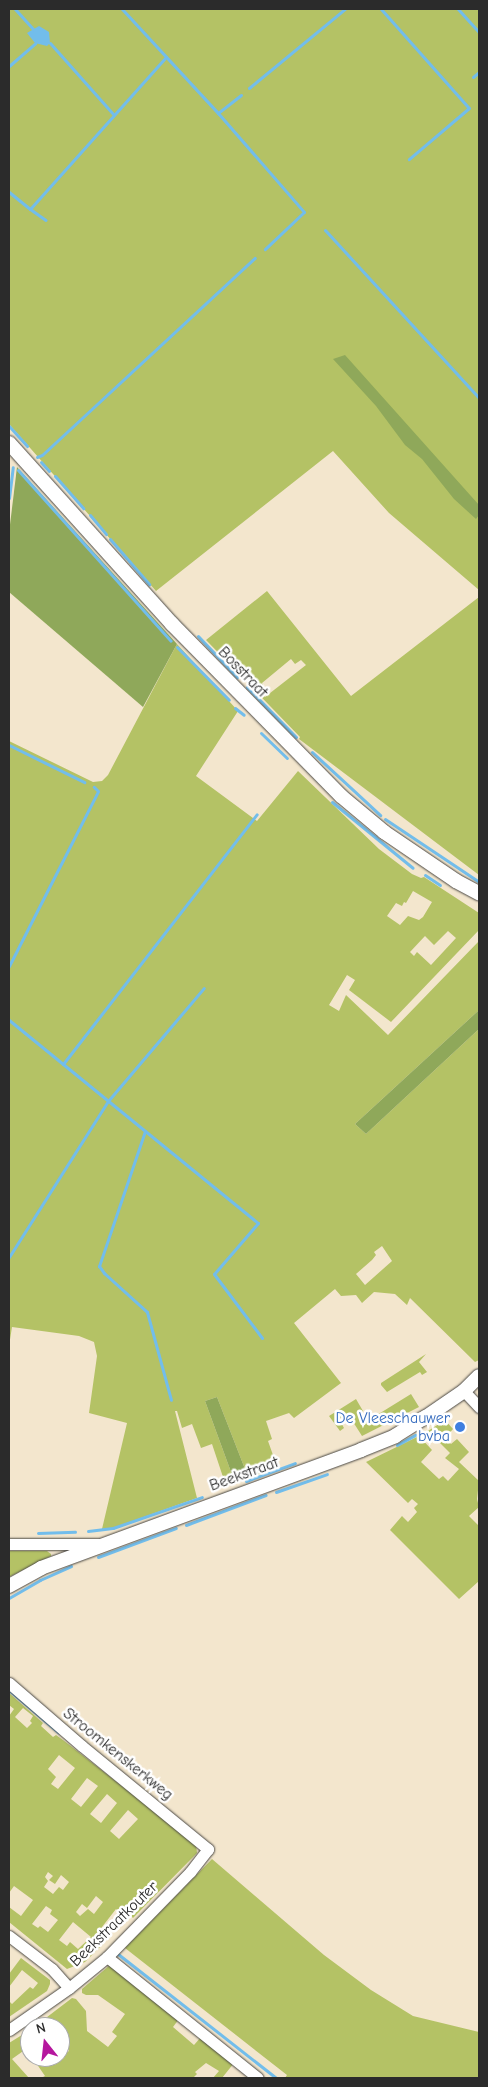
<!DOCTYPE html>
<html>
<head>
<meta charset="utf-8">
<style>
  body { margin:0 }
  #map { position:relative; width:488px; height:2087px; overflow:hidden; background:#f3e6cd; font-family:"Comic Neue",sans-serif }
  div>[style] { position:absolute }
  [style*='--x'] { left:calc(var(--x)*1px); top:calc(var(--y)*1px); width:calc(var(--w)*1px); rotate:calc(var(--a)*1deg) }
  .green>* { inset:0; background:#b4c265 }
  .forest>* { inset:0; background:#8fa85a }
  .water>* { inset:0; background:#72bdeb }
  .stream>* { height:3px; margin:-1.5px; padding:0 1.5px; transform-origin:1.5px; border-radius:1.5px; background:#72bdeb }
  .roads { filter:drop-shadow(0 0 1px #494743) drop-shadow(0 0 1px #494743) }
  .minor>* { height:11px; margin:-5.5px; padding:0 5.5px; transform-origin:5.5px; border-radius:5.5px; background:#fff }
  .tertiary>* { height:14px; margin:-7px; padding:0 7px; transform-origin:7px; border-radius:7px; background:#fff }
  .dots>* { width:14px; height:14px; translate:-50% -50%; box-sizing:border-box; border:2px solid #fff; border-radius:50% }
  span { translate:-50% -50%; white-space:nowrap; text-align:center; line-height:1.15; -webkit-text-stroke:5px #fff; paint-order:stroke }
  .street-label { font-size:16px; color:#2b2b2b }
  .shop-label { font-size:16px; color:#366cbe }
  .right { translate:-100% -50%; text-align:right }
  .frame { position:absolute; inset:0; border:10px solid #2b2b2b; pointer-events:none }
  .north { position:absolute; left:20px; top:2017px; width:50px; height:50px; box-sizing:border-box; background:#fff; border:1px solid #aaa; border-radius:50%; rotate:344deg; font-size:14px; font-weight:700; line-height:20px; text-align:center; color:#2b2b2b }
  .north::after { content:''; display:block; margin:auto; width:18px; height:22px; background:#b5179e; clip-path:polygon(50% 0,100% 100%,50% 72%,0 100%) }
</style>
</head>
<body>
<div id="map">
  <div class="green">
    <i style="clip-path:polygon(9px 9px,479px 9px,479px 590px,389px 513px,333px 451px,156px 591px,9px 424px)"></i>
    <i style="clip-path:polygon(evenodd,267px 591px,351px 696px,479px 597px,479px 875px,299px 739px,300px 737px,206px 640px,267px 591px,291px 659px,295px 664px,301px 660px,306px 665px,265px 697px,258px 688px,263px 685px,262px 683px,291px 659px)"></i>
    <i style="clip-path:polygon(evenodd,177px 644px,238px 711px,196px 776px,257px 821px,298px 771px,379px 849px,412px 874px,421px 878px,424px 877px,479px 913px,479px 930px,391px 1022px,349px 990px,355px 980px,347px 975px,329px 1005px,339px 1011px,346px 995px,388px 1035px,479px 941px,479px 1010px,355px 1124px,366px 1134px,479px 1029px,479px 1360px,475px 1362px,410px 1298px,407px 1305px,395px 1294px,374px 1292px,362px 1303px,356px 1295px,341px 1296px,335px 1289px,294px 1323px,341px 1383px,294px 1418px,289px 1413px,266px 1421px,272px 1439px,268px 1441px,273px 1455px,268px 1461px,245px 1469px,217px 1397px,205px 1401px,235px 1483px,226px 1486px,212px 1444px,201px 1448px,192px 1424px,182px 1428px,177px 1411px,175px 1411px,197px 1498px,113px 1528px,102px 1529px,127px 1423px,89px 1413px,97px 1356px,94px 1342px,79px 1336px,12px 1327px,9px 1346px,9px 741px,93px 782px,102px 781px,108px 775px,177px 644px,413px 891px,432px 902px,423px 917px,419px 920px,408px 916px,400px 925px,387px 916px,396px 903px,402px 906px,404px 902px,406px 903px,413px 891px,177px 644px,448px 931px,456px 938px,431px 965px,417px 952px,414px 956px,410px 952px,425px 936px,434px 945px,448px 931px,177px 644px,382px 1246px,392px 1261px,365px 1285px,356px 1274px,372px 1260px,376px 1255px,374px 1252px,382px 1246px)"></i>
    <i style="clip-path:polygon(426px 1354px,419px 1362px,427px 1372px,422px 1375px,420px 1372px,387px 1392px,381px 1385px,381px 1383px)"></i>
    <i style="clip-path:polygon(411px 1394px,419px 1407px,362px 1436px,348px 1414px,339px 1419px,344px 1428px,340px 1431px,329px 1416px,356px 1399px,363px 1411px,359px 1415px,364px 1423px)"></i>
    <i style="clip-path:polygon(445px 1420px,453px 1429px,445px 1438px,451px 1444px,457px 1439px,469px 1452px,459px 1462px,479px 1481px,477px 1499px,479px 1507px,469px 1516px,479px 1526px,479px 1581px,459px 1599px,390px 1530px,402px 1516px,408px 1522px,417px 1512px,414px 1508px,418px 1504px,412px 1499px,408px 1503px,366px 1462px,419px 1436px,432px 1450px,421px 1462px,439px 1479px,443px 1476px,448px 1481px,459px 1469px,445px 1458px,450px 1453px,428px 1431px)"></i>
    <i style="clip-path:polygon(9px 1551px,47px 1551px,51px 1554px,51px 1556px,9px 1577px)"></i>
    <i style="clip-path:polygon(evenodd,9px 1693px,43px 1723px,41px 1726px,53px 1737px,56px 1735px,63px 1740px,196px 1844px,197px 1853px,133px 1918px,128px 1913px,125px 1917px,116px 1909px,95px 1936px,103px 1944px,85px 1962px,67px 1969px,9px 1922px,9px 1907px,21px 1916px,33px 1900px,14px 1886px,9px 1893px,9px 1716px,14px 1709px,9px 1705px,9px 1693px,23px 1708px,33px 1716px,30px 1721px,32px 1723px,27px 1728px,15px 1717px,23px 1708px,9px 1693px,59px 1755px,75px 1768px,58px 1789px,51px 1784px,56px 1777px,48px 1769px,59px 1755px,9px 1693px,87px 1778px,98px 1786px,81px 1807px,71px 1799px,87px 1778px,9px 1693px,107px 1794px,117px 1803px,101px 1823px,90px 1814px,107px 1794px,9px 1693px,128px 1810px,138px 1819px,119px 1839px,110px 1831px,128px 1810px,9px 1693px,48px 1872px,53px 1876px,49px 1880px,55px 1884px,61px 1875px,69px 1882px,63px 1890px,59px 1887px,53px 1894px,44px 1887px,48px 1881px,45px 1877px,48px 1872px,9px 1693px,96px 1896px,103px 1902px,94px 1914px,88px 1909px,80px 1916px,76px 1912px,82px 1904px,87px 1908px,96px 1896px,9px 1693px,46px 1906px,52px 1910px,50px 1914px,58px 1920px,48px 1932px,40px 1926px,38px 1928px,32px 1924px,46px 1906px,9px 1693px,73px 1922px,91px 1937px,78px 1949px,70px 1942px,67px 1946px,59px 1940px,73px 1922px)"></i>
    <i style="clip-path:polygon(212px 1859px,324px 1955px,371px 1990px,413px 2016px,479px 2032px,479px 2078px,285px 2078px,287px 2075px,125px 1948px)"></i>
    <i style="clip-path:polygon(21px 1958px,50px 1980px,50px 1984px,47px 1991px,9px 2017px,9px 2001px,12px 2004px,30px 1987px,33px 1989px,38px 1983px,22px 1970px,9px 1987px,9px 1974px)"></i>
    <i style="clip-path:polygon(110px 1965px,179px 2019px,173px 2027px,194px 2045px,201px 2037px,234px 2063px,222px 2078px,213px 2078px,219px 2071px,206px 2063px,195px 2072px,197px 2074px,193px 2078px,41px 2078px,45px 2076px,32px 2057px,50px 2057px,53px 2061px,69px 2051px,61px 2037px,64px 2034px,60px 2027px,34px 2027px,72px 1998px,76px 1999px,86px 2011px,87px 2031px,108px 2047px,117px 2036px,112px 2032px,125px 2014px,98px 1995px,86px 1995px,82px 1993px,82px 1989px)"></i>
    <i style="clip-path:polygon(30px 2030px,30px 2054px,26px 2049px,12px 2059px,29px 2078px,10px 2078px,9px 2043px)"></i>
  </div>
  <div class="forest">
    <i style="clip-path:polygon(345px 355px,479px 505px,479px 515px,476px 519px,454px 499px,422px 459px,405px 445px,376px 406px,333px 359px)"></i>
    <i style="clip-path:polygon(17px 467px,177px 644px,143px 707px,9px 592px,9px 533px)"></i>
    <i style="clip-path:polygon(479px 1010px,479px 1029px,366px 1134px,355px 1124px)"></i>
    <i style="clip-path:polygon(217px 1397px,245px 1469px,268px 1461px,272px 1469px,235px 1483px,205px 1401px)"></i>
  </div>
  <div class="water">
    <i style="clip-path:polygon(39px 26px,49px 32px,50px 43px,47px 46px,35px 43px,27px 33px)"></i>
  </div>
  <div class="stream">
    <i style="--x:15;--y:9;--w:27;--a:48"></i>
    <i style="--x:122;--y:9;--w:142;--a:47.3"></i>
    <i style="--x:381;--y:9;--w:132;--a:48.4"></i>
    <i style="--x:469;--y:108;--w:79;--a:139.6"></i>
    <i style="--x:458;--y:9;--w:31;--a:48"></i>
    <i style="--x:50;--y:43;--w:96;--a:48.4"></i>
    <i style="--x:9;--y:66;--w:35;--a:-41"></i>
    <i style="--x:473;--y:77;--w:8;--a:-40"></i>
    <i style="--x:249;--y:88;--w:124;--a:-39.5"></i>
    <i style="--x:241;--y:95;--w:29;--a:142"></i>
    <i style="--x:218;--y:113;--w:131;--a:49"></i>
    <i style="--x:304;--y:212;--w:54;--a:136.5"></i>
    <i style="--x:9;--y:192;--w:27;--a:39"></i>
    <i style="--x:30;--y:209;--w:204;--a:-48.2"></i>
    <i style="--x:30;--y:209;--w:19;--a:35"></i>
    <i style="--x:325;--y:230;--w:228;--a:47.5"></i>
    <i style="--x:9;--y:426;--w:27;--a:48"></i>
    <i style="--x:37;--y:457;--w:5;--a:-22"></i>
    <i style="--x:42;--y:455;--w:290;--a:-42.8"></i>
    <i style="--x:41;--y:462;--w:12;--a:48"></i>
    <i style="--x:18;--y:470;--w:229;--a:48.2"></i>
    <i style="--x:55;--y:476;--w:43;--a:48.8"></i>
    <i style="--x:9;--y:498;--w:31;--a:-83"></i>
    <i style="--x:90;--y:515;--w:25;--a:50"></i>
    <i style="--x:110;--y:539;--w:60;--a:49.1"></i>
    <i style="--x:198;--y:636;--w:57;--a:46.4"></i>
    <i style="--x:177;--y:647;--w:74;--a:45.5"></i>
    <i style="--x:247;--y:687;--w:70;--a:45.6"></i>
    <i style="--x:235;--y:708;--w:11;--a:38"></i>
    <i style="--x:261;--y:733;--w:36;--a:44"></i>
    <i style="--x:9;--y:745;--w:84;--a:26.3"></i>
    <i style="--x:312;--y:752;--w:93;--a:42.8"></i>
    <i style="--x:332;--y:802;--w:104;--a:39.2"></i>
    <i style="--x:385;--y:819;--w:113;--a:33.8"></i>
    <i style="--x:425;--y:875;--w:18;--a:34"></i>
    <i style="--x:9;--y:966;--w:196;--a:-63"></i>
    <i style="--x:98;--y:791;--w:6;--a:-135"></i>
    <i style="--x:9;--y:1020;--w:321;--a:39.2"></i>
    <i style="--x:258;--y:1223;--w:67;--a:130.8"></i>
    <i style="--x:214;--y:1274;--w:80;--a:53.1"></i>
    <i style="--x:63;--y:1064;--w:316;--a:-52.2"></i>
    <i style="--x:145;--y:1131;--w:143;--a:108.8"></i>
    <i style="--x:99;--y:1266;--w:9;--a:54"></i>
    <i style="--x:104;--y:1273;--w:58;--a:42.2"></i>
    <i style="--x:147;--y:1312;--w:91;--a:74.7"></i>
    <i style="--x:9;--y:1257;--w:185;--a:-57.6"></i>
    <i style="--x:108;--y:1101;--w:148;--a:-49.7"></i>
    <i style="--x:397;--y:1445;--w:21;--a:-29"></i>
    <i style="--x:246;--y:1481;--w:52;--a:-20.2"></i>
    <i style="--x:276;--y:1492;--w:54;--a:-19.4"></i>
    <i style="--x:186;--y:1525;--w:85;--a:-20.6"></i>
    <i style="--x:88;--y:1531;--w:25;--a:-7"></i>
    <i style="--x:113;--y:1528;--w:94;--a:-19.2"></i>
    <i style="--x:38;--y:1533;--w:37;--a:-2"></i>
    <i style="--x:98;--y:1557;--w:83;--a:-20.4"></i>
    <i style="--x:9;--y:1598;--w:36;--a:-30"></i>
    <i style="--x:40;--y:1580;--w:34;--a:-24"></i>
    <i style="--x:9;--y:1690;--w:65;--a:40.6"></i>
    <i style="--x:118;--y:1954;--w:201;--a:38.1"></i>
  </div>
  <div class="roads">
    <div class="minor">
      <i style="--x:464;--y:1391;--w:22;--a:47"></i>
      <i style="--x:9;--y:1544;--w:91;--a:0"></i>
      <i style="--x:9;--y:1683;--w:96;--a:40.8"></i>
      <i style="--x:82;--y:1746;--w:163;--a:39.3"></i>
      <i style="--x:208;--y:1849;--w:29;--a:128"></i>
      <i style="--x:190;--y:1872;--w:119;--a:134.3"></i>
      <i style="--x:107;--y:1957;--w:49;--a:140.8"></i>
      <i style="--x:69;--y:1988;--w:73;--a:145"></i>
      <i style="--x:9;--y:1936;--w:54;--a:37.5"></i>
      <i style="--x:52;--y:1969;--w:25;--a:48"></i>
      <i style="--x:107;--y:1957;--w:193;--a:38.7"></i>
    </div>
    <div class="tertiary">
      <i style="--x:9;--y:443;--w:244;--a:48"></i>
      <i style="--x:172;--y:624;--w:241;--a:45.5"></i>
      <i style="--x:341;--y:796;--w:56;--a:39.9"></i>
      <i style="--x:384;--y:832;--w:87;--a:34.2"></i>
      <i style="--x:456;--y:881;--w:26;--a:28"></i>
      <i style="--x:9;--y:1586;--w:37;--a:-29"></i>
      <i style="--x:41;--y:1568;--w:341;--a:-20.2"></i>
      <i style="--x:361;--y:1450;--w:37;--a:-22"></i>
      <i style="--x:395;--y:1436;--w:36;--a:-32"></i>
      <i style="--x:426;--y:1417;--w:46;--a:-34.4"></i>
      <i style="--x:464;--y:1391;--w:21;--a:-45"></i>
    </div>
  </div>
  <div class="dots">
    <i style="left:460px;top:1427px;background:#3f7fe0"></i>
  </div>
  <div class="street-label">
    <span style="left:243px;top:672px;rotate:46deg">Bosstraat</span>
    <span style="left:244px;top:1474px;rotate:-20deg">Beekstraat</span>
    <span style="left:118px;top:1754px;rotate:39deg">Stroomkenskerkweg</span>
    <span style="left:114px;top:1924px;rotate:-44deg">Beekstraatkouter</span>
  </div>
  <div class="shop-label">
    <span class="right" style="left:450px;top:1427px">De Vleeschauwer<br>bvba</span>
  </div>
  <div class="frame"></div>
  <div class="north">N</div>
</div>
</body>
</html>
